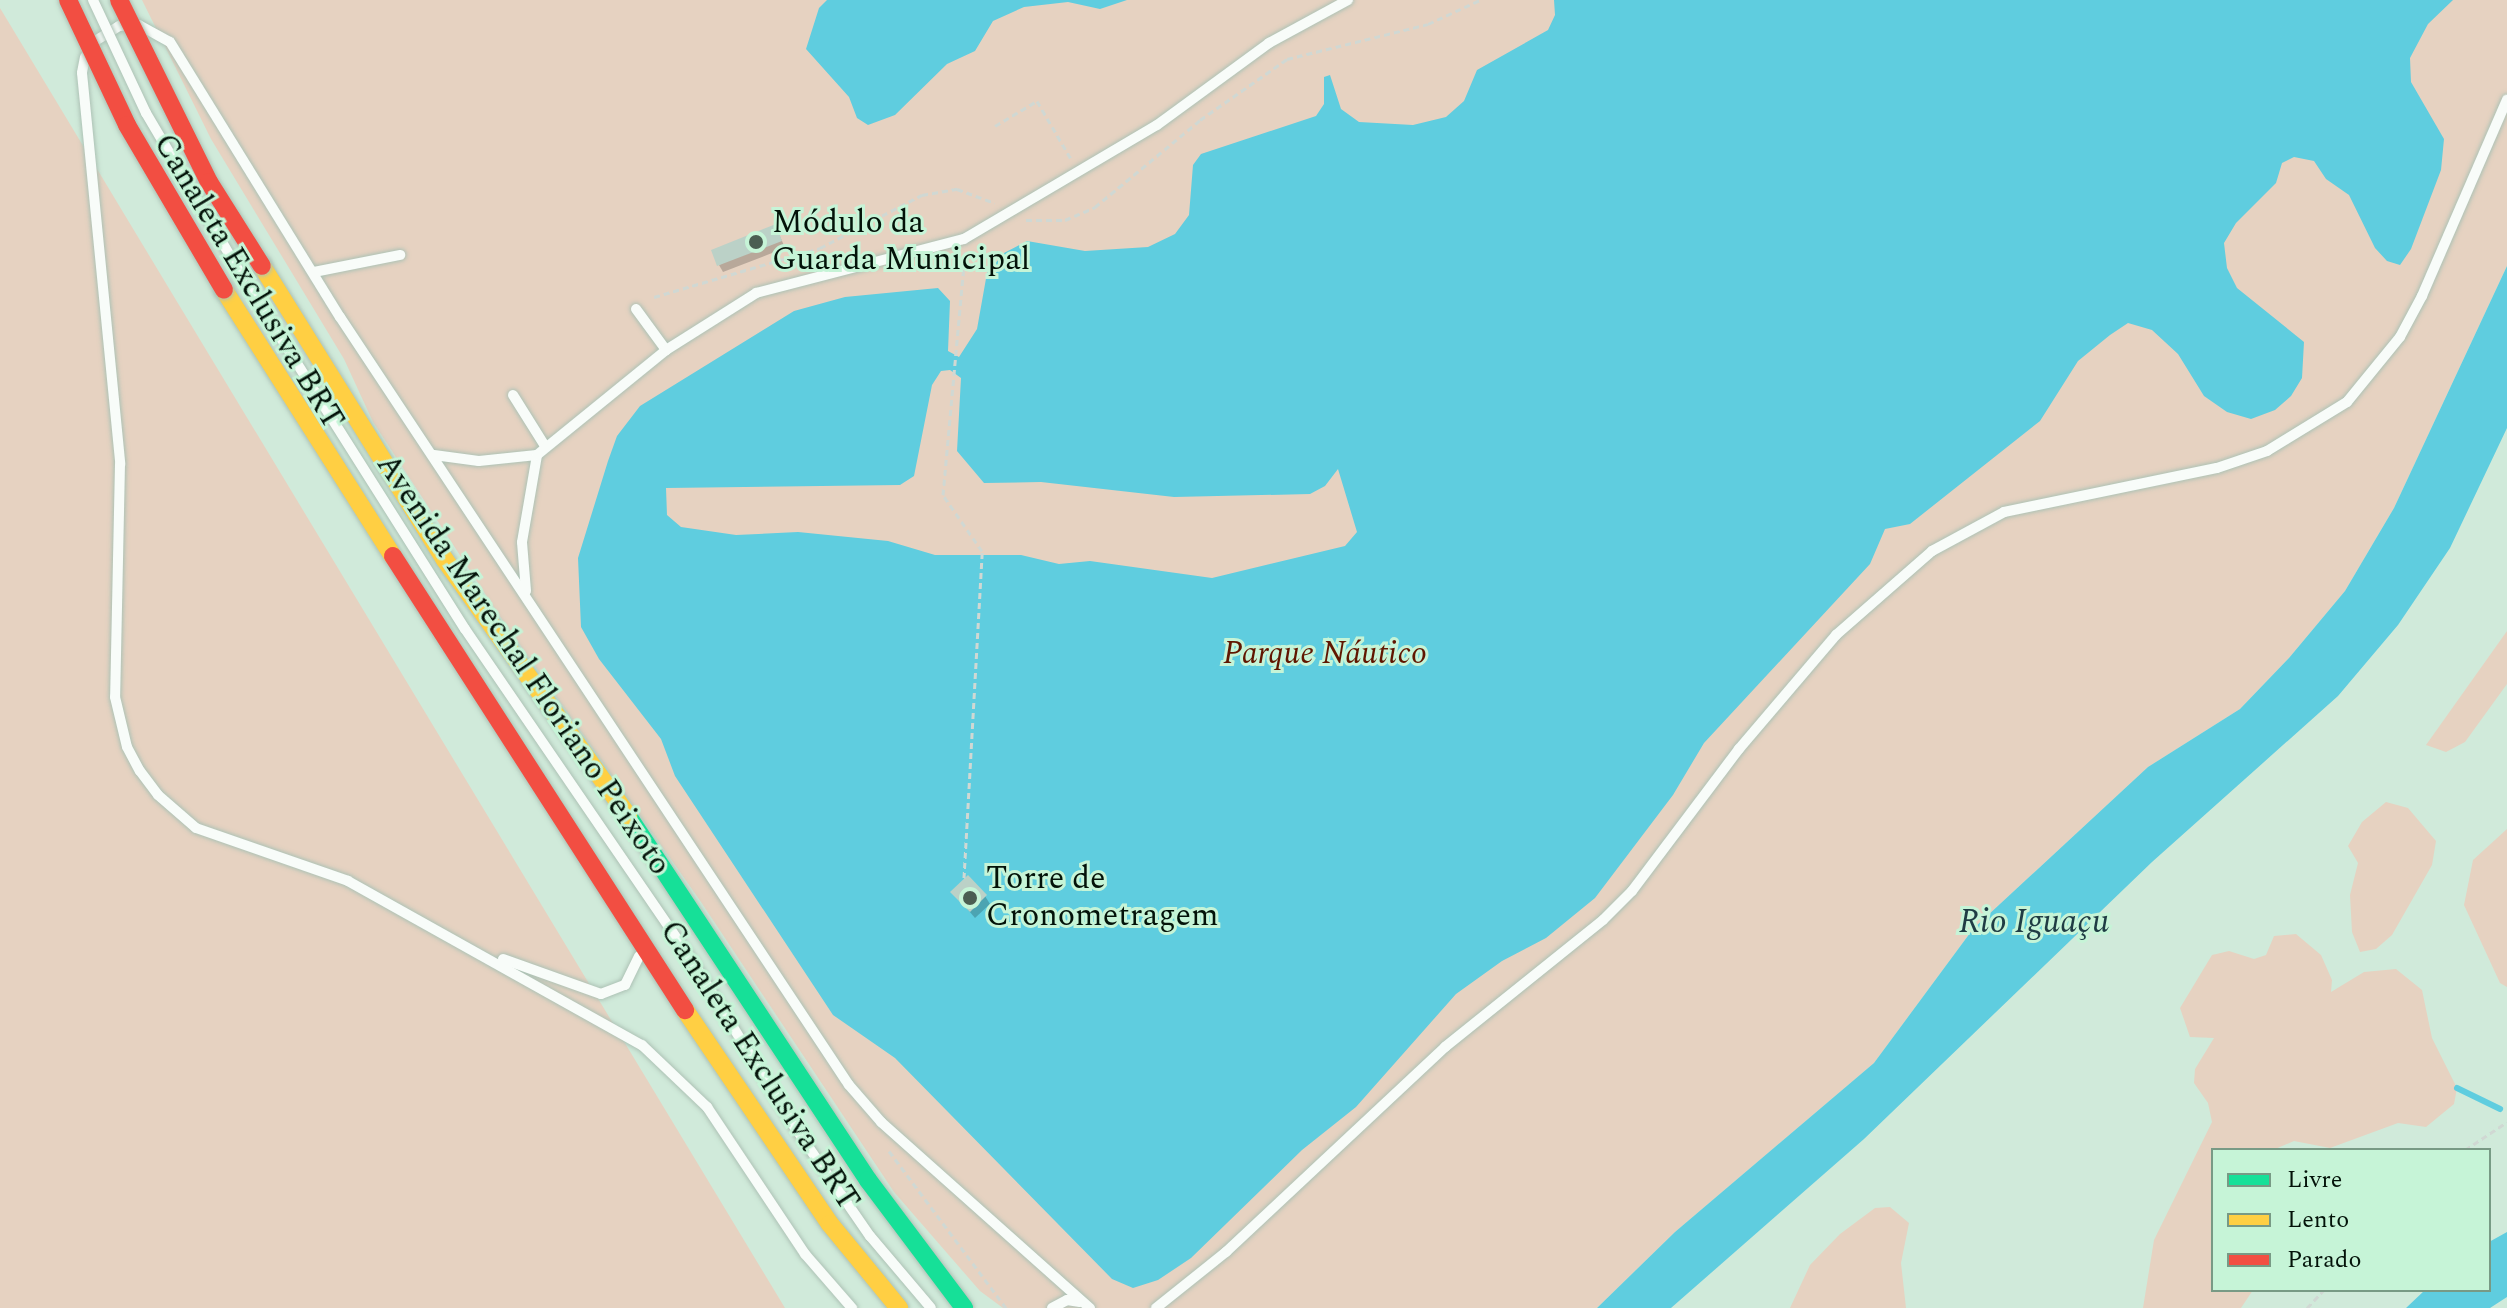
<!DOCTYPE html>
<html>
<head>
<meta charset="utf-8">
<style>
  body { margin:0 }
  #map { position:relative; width:2507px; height:1308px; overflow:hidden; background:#d0eada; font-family:Spectral,serif }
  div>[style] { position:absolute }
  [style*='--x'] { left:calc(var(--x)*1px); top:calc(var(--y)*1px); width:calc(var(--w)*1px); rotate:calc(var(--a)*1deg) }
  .green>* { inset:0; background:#e6d2c1 }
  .water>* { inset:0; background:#5fcddf }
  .shadow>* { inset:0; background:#0003 }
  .stream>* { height:6px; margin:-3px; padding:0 3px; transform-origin:3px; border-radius:3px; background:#5fcddf }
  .building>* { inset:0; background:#bbd1c7 }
  .path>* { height:3px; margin-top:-1.5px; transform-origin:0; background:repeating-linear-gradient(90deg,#d0d8d3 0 6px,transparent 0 10px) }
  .roads { filter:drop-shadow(0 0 2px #adc2b5) drop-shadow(0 0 2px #adc2b5) }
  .lane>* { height:10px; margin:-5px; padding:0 5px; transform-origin:5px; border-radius:5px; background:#f8fcf9 }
  .fast>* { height:18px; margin:-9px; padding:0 9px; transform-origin:9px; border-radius:9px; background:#16e098 }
  .slow>* { height:18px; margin:-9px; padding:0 9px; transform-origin:9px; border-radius:9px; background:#ffcf43 }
  .jam>* { height:18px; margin:-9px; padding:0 9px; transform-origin:9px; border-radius:9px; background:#f24e42 }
  .bridges { filter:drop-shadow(0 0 2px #adc2b5) drop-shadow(0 0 2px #adc2b5) }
  .lane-bridge>* { height:10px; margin:-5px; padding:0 5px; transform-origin:5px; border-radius:5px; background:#f8fcf9 }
  .jam-bridge>* { height:18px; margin:-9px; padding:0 9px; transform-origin:9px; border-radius:9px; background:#f24e42 }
  .dots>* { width:22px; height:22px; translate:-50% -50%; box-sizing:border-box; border:4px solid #c6f4d7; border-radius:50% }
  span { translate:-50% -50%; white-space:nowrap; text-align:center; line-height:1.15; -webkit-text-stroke:6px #c6f4d7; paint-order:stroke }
  .poi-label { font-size:32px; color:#031209 }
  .left { translate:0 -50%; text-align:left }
  .street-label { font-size:32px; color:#031209 }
  .park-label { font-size:32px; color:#601600; font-style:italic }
  .water-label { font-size:34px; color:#1f3c44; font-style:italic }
  .legend { position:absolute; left:2211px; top:1148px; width:280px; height:144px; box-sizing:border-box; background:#c6f4d7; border:2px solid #789a85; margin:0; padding:10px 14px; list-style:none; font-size:24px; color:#031209 }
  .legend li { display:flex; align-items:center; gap:16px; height:40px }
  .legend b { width:40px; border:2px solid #789a85 }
</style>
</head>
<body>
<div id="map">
  <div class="green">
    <i style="clip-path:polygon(142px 0,2507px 0,2507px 266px,2394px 508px,2345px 591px,2289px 658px,2240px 709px,2148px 767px,1973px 929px,1874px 1063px,1675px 1232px,1597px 1308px,1003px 1308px,980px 1291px,894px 1192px,701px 902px,499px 615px,373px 422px,344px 359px,211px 139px)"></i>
    <i style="clip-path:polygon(0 8px,176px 300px,785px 1308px,0 1308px)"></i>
    <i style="clip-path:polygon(2507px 631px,2507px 684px,2465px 742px,2446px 752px,2426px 745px)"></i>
    <i style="clip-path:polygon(2386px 802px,2408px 808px,2436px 841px,2432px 865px,2392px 935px,2376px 949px,2360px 952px,2352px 932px,2350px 895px,2358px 863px,2348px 846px,2362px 822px)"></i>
    <i style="clip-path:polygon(2507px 829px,2507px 987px,2500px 983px,2464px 905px,2473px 860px)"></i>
    <i style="clip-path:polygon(2296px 934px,2321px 955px,2332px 980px,2331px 992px,2364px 972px,2396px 969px,2422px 990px,2432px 1038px,2457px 1088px,2454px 1104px,2426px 1127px,2398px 1123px,2330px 1148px,2294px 1141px,2273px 1150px,2213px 1150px,2213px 1290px,2253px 1290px,2241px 1308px,2143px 1308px,2154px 1240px,2212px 1122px,2208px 1103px,2194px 1083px,2195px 1069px,2214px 1038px,2190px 1037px,2180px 1008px,2212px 955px,2229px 951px,2254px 959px,2266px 955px,2274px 936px)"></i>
    <i style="clip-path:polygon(1890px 1207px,1909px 1223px,1901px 1263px,1906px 1308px,1790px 1308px,1810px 1265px,1840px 1234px,1875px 1208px)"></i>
  </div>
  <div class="water">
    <i style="clip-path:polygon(827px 0,1127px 0,1100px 9px,1068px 2px,1024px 7px,993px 21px,975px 51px,947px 64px,895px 115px,868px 125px,857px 118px,849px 97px,806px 49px,819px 8px)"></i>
    <i style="clip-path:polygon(evenodd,1554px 0,2453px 0,2428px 24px,2410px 58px,2411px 82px,2444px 139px,2441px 170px,2411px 249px,2400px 265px,2387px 261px,2375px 248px,2349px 195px,2326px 179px,2314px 161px,2294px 157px,2282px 163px,2276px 183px,2236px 223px,2224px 243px,2227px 268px,2237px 288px,2304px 342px,2302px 378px,2291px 396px,2275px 410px,2251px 419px,2227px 412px,2204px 396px,2178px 354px,2152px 330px,2128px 323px,2110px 335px,2078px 361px,2040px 421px,1910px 524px,1885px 529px,1870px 564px,1704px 743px,1673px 795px,1595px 898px,1546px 938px,1502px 961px,1456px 994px,1356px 1107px,1302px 1150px,1191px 1258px,1158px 1280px,1133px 1288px,1112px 1279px,895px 1058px,833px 1015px,675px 776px,661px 739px,599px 659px,581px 627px,578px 558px,608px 461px,617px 436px,640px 406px,794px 311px,845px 297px,938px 288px,950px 301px,948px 351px,959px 357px,977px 329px,987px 273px,1004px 253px,1027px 241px,1085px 251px,1148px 247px,1175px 234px,1189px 215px,1193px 165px,1201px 154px,1316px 116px,1324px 104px,1324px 77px,1330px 75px,1341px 109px,1359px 122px,1413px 125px,1446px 117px,1464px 101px,1477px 70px,1548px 30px,1555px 15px,1554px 0,950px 370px,961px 378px,957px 451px,984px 483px,1041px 482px,1174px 497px,1310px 494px,1325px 486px,1338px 469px,1357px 532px,1345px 546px,1212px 578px,1090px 561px,1059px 564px,1021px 555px,935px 555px,888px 541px,798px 532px,736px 535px,681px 527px,667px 515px,666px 488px,900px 485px,914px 476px,932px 385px,941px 371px,950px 370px)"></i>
    <i style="clip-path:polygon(2507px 266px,2507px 428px,2450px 548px,2398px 625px,2338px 696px,2152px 862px,1864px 1139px,1671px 1308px,1597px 1308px,1675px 1232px,1874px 1063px,1973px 929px,2148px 767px,2240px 709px,2289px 658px,2345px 591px,2394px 508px)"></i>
    <i style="clip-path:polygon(2507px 1232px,2507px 1297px,2490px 1308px,2406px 1308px,2425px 1290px,2489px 1290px,2489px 1242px)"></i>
  </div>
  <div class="shadow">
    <i style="clip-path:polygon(779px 234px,785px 248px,723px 272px,719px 265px)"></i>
    <i style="clip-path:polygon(953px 892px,985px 896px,990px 904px,975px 918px)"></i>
  </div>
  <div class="stream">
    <i style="--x:2457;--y:1088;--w:48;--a:26"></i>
  </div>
  <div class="building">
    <i style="clip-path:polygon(776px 224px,782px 241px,717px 266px,711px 250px)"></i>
    <i style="clip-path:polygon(968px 875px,987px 895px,970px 912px,950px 892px)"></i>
  </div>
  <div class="path">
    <i style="--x:995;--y:126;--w:49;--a:-30.8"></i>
    <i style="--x:1037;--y:101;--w:67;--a:59.6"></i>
    <i style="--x:1026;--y:220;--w:39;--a:0"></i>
    <i style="--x:1065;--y:220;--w:33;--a:-23"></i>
    <i style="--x:1095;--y:207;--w:136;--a:-39.6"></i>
    <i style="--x:1200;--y:120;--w:106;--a:-35"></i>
    <i style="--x:1287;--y:59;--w:145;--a:-13.9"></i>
    <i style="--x:1428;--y:24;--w:57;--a:-24.8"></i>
    <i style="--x:654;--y:297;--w:173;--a:-16.4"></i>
    <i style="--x:820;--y:248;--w:115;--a:-27.5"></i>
    <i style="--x:922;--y:195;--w:36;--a:-10"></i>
    <i style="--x:957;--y:189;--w:40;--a:20.2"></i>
    <i style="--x:964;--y:878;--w:327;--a:-86.8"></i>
    <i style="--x:982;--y:551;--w:68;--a:-124.9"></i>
    <i style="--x:943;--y:495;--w:244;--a:-84.8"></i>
    <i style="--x:2465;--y:1150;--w:50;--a:-33.7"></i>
    <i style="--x:889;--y:1151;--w:196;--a:53.3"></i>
    <i style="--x:2307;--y:1308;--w:25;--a:-47"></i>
  </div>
  <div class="roads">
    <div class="lane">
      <i style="--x:92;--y:43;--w:32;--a:-32"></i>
      <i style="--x:119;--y:26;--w:20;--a:-3"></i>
      <i style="--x:139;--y:25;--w:35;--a:29"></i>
      <i style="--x:170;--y:42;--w:323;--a:58.3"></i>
      <i style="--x:340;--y:317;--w:921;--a:56.47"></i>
      <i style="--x:849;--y:1085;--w:49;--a:49.1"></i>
      <i style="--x:881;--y:1122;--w:280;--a:41.7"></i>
      <i style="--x:85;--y:57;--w:16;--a:101"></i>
      <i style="--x:82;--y:73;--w:393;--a:84.4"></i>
      <i style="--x:120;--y:464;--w:233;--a:91.2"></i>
      <i style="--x:115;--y:697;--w:51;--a:76.5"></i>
      <i style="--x:127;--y:747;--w:27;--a:62"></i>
      <i style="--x:140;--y:771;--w:30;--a:53"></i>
      <i style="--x:158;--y:795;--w:50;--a:41"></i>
      <i style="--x:196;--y:828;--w:161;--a:19.2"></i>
      <i style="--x:348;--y:881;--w:337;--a:29.2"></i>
      <i style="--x:642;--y:1045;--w:90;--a:43.6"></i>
      <i style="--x:707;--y:1107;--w:177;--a:56.3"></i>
      <i style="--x:805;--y:1254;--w:72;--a:49"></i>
      <i style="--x:314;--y:272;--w:88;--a:-11.2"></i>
      <i style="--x:243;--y:278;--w:415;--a:57.7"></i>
      <i style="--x:465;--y:629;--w:404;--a:55.6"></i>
      <i style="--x:693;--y:962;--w:193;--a:58.4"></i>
      <i style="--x:794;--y:1126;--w:134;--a:55.4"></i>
      <i style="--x:870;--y:1236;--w:94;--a:49.7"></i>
      <i style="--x:636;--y:309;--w:51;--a:53.8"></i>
      <i style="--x:513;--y:395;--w:60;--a:57.9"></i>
      <i style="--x:434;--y:455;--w:45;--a:7.6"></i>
      <i style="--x:479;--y:461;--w:58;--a:-5.9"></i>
      <i style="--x:526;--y:591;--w:49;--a:-94.7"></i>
      <i style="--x:522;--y:542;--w:88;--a:-80.2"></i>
      <i style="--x:537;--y:455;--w:166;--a:-39.1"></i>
      <i style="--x:666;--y:350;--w:107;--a:-32.3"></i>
      <i style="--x:756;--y:293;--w:215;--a:-14.6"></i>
      <i style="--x:964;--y:239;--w:224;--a:-30.6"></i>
      <i style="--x:1157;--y:125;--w:139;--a:-36.2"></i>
      <i style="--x:1269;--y:43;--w:90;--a:-28.6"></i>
      <i style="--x:503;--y:959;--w:104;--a:19.7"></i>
      <i style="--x:601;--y:994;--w:26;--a:-21"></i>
      <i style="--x:625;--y:985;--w:32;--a:-64"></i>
      <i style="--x:1052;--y:1308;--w:17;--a:-28"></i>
      <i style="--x:1067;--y:1300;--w:13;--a:9"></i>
      <i style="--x:1156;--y:1308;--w:90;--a:-38.7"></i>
      <i style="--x:1226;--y:1252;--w:300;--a:-43.1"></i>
      <i style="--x:1445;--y:1047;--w:203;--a:-38.8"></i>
      <i style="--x:1603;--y:920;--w:41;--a:-45"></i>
      <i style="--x:1632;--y:891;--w:178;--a:-53"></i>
      <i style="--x:1739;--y:749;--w:150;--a:-49.6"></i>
      <i style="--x:1836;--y:635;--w:128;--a:-41.2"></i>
      <i style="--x:1932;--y:551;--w:82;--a:-28.4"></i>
      <i style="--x:2004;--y:512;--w:217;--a:-11.7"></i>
      <i style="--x:2217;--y:468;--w:53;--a:-18.8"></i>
      <i style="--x:2267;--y:451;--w:94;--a:-31.5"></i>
      <i style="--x:2347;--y:402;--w:84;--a:-50.8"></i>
      <i style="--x:2400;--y:337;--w:47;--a:-61.8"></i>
      <i style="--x:2422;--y:296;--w:214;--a:-66.6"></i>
    </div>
    <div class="fast">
      <i style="--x:628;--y:816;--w:436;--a:56.6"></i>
      <i style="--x:868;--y:1180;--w:160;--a:53.1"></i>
    </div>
    <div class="slow">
      <i style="--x:262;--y:266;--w:346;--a:58.1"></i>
      <i style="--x:445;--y:560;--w:315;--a:54.4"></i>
      <i style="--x:224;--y:290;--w:315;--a:57.6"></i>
      <i style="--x:685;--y:1010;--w:258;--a:55.9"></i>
      <i style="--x:830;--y:1224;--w:109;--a:50.6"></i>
    </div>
    <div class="jam">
      <i style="--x:393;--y:556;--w:540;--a:57.25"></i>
    </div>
  </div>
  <div class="bridges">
    <div class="lane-bridge">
      <i style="--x:93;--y:0;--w:125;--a:64.9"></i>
      <i style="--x:146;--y:113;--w:191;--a:59.5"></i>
    </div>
    <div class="jam-bridge">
      <i style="--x:68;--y:0;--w:138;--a:64.7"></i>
      <i style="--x:127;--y:125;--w:191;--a:59.5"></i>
      <i style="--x:119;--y:0;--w:203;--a:63.7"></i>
      <i style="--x:209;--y:182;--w:99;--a:57.8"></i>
    </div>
  </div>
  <div class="dots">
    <i style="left:756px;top:242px;background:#4b5e52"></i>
    <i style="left:970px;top:898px;background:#4b5e52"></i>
  </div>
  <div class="poi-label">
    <span class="left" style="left:772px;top:242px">Módulo da<br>Guarda Municipal</span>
    <span class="left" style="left:986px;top:898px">Torre de<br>Cronometragem</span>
  </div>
  <div class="street-label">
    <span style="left:248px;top:282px;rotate:59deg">Canaleta Exclusiva BRT</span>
    <span style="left:523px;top:665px;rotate:56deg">Avenida Marechal Floriano Peixoto</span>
    <span style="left:759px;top:1066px;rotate:57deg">Canaleta Exclusiva BRT</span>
  </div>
  <div class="park-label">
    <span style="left:1325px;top:654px">Parque Náutico</span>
  </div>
  <div class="water-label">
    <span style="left:2034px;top:923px">Rio Iguaçu</span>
  </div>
  <ul class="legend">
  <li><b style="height:10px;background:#16e098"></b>Livre</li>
  <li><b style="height:10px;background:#ffcf43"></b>Lento</li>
  <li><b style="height:10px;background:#f24e42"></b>Parado</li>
  </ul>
</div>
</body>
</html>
